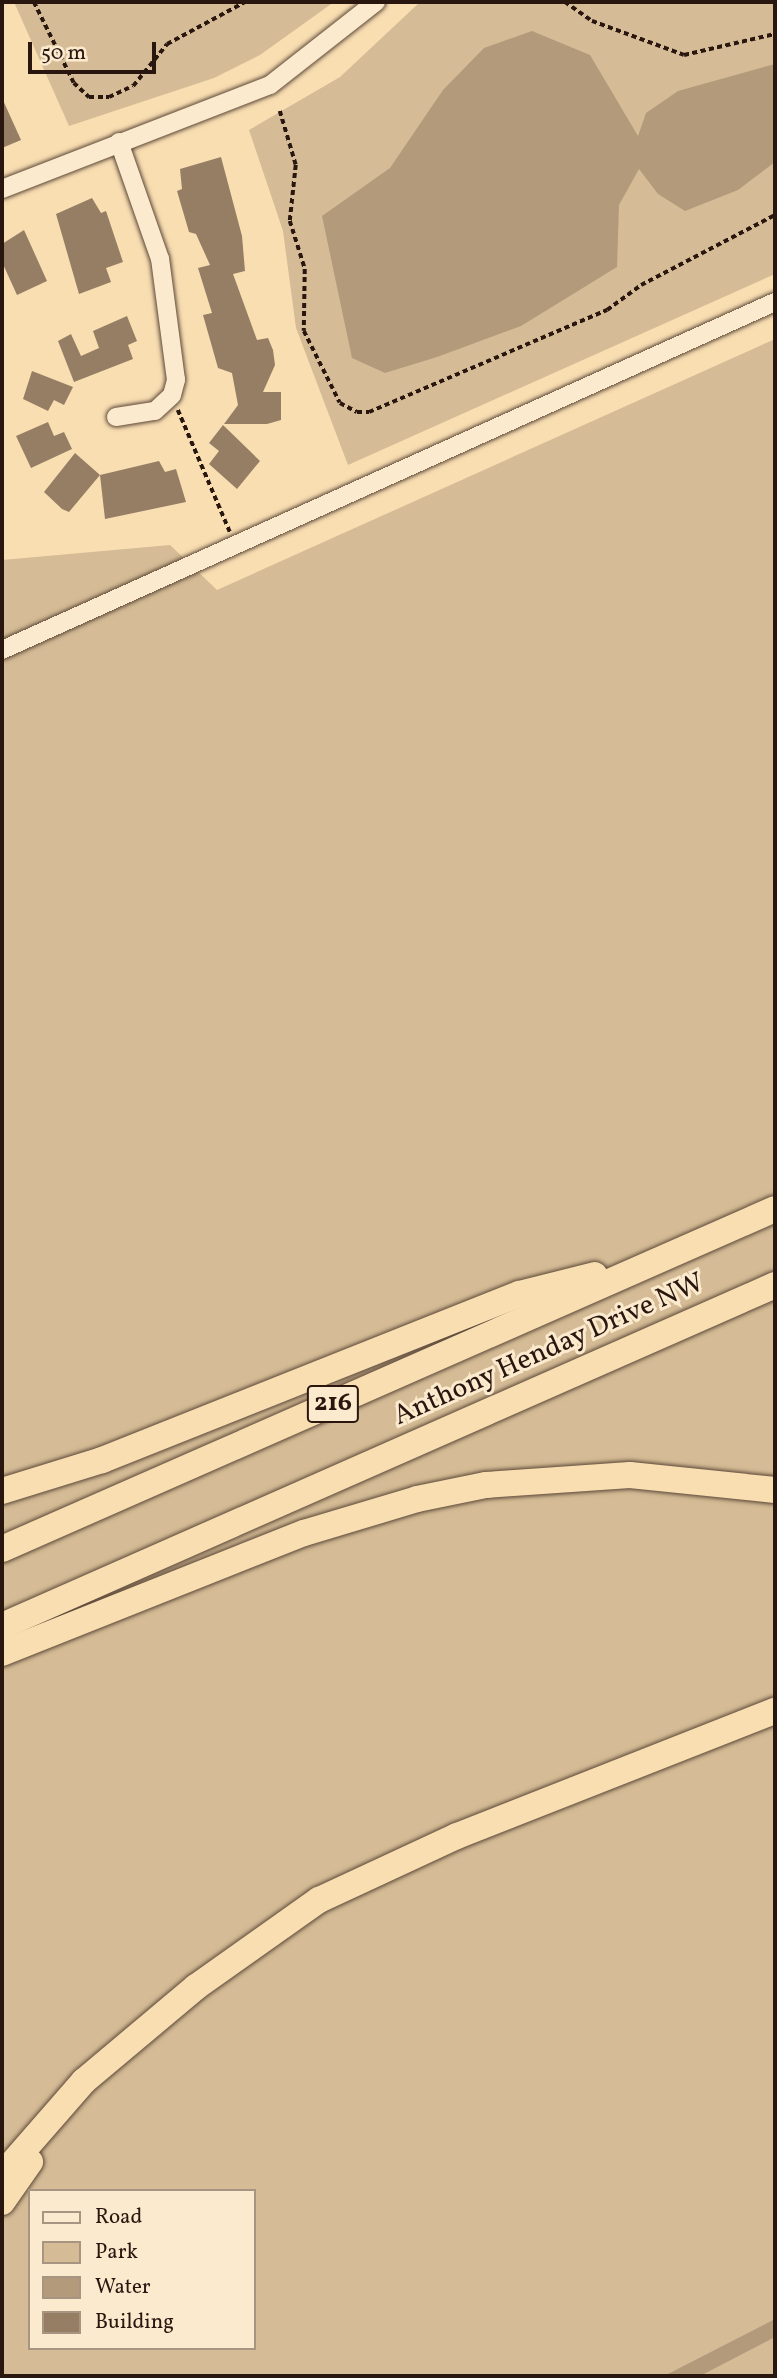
<!DOCTYPE html>
<html>
<head>
<meta charset="utf-8">
<style>
  body { margin:0 }
  #map { position:relative; width:777px; height:2378px; overflow:hidden; background:#f9deb2; font-family:Vollkorn,serif }
  div>[style] { position:absolute }
  [style*='--x'] { left:calc(var(--x)*1px); top:calc(var(--y)*1px); width:calc(var(--w)*1px); rotate:calc(var(--a)*1deg) }
  .green>* { inset:0; background:#d5bc96 }
  .water>* { inset:0; background:#b29a7b }
  .building>* { inset:0; background:#957e64 }
  .path>* { height:3.5px; margin-top:-1.75px; transform-origin:0; background:repeating-linear-gradient(90deg,#28160f 0 5px,transparent 0 8.5px) }
  .roads { filter:drop-shadow(0 0 2px #5c4838) drop-shadow(0 0 2px #5c4838) }
  .minor>* { height:18px; margin:-9px; padding:0 9px; transform-origin:9px; border-radius:9px; background:#fbeacd }
  .highway>* { height:26px; margin:-13px; padding:0 13px; transform-origin:13px; border-radius:13px; background:#f9deb2 }
  span { translate:-50% -50%; white-space:nowrap; text-align:center; line-height:1.15; -webkit-text-stroke:6px #fbeacd; paint-order:stroke }
  .shield-label span { padding:2px 5px; background:#fbeacd; border:2px solid; border-radius:5px; -webkit-text-stroke-width:0 }
  .shield-label { font-size:26px; color:#28160f; font-weight:700 }
  .street-label { font-size:28px; color:#28160f }
  .frame { position:absolute; inset:0; border:4px solid #28160f; pointer-events:none }
  .legend { position:absolute; left:28px; top:2189px; width:228px; height:161px; box-sizing:border-box; background:#fbeacd; border:2px solid #a79581; margin:0; padding:9px 12px; list-style:none; font-size:21px; color:#28160f }
  .legend li { display:flex; align-items:center; gap:14px; height:35px }
  .legend b { width:35px; border:2px solid #a79581 }
  .scale { position:absolute; left:28px; top:42px; width:128px; height:32px; box-sizing:border-box; border:4px solid #28160f; border-top:0; padding-left:9px; font-size:21px; line-height:24px; white-space:nowrap; color:#28160f; -webkit-text-stroke:5px #fbeacd; paint-order:stroke }
</style>
</head>
<body>
<div id="map">
  <div class="green">
    <i style="clip-path:polygon(14px 2px,334px 2px,260px 55px,214px 78px,69px 126px)"></i>
    <i style="clip-path:polygon(420px 2px,775px 2px,775px 274px,348px 465px,296px 328px,283px 231px,249px 130px,340px 77px)"></i>
    <i style="clip-path:polygon(evenodd,775px 339px,775px 2376px,2px 2376px,2px 560px,170px 545px,217px 590px,775px 339px,30px 2191px,254px 2191px,254px 2348px,30px 2348px,30px 2191px)"></i>
  </div>
  <div class="water">
    <i style="clip-path:polygon(532px 31px,590px 55px,638px 136px,646px 113px,678px 91px,775px 64px,775px 162px,738px 190px,685px 211px,658px 194px,639px 169px,619px 205px,617px 267px,521px 326px,437px 357px,385px 373px,352px 358px,322px 216px,390px 168px,443px 90px,484px 48px)"></i>
    <i style="clip-path:polygon(775px 2319px,775px 2337px,700px 2376px,664px 2376px)"></i>
  </div>
  <div class="building">
    <i style="clip-path:polygon(2px 98px,21px 140px,2px 148px)"></i>
    <i style="clip-path:polygon(221px 157px,242px 236px,245px 271px,233px 274px,257px 340px,268px 338px,273px 350px,275px 365px,263px 392px,281px 392px,281px 420px,267px 424px,224px 424px,238px 405px,232px 373px,218px 368px,203px 315px,212px 313px,198px 268px,210px 265px,196px 234px,189px 232px,177px 191px,182px 189px,180px 169px)"></i>
    <i style="clip-path:polygon(92px 198px,101px 213px,106px 211px,123px 262px,106px 268px,111px 282px,79px 294px,56px 214px)"></i>
    <i style="clip-path:polygon(24px 230px,47px 281px,17px 295px,2px 262px,2px 244px)"></i>
    <i style="clip-path:polygon(127px 316px,137px 341px,128px 345px,133px 359px,74px 382px,58px 341px,71px 334px,81px 356px,99px 348px,93px 331px)"></i>
    <i style="clip-path:polygon(32px 371px,73px 387px,64px 405px,54px 400px,48px 411px,23px 399px)"></i>
    <i style="clip-path:polygon(48px 422px,54px 436px,64px 432px,72px 449px,31px 468px,16px 436px)"></i>
    <i style="clip-path:polygon(223px 425px,260px 461px,237px 489px,209px 464px,219px 451px,209px 443px)"></i>
    <i style="clip-path:polygon(75px 453px,100px 475px,159px 461px,165px 472px,176px 469px,186px 502px,105px 519px,100px 475px,69px 512px,62px 509px,44px 492px)"></i>
  </div>
  <div class="path">
    <i style="--x:34;--y:2;--w:90;--a:63.7"></i>
    <i style="--x:74;--y:83;--w:21;--a:43"></i>
    <i style="--x:89;--y:97;--w:20;--a:0"></i>
    <i style="--x:109;--y:97;--w:26;--a:-25"></i>
    <i style="--x:133;--y:86;--w:54;--a:-51"></i>
    <i style="--x:167;--y:44;--w:89;--a:-28.3"></i>
    <i style="--x:565;--y:2;--w:33;--a:35"></i>
    <i style="--x:592;--y:21;--w:98;--a:20.3"></i>
    <i style="--x:684;--y:55;--w:93;--a:-13"></i>
    <i style="--x:280;--y:111;--w:56;--a:73.5"></i>
    <i style="--x:296;--y:165;--w:56;--a:96.1"></i>
    <i style="--x:290;--y:221;--w:50;--a:72.6"></i>
    <i style="--x:305;--y:269;--w:62;--a:90.9"></i>
    <i style="--x:304;--y:331;--w:80;--a:63.4"></i>
    <i style="--x:340;--y:403;--w:19;--a:28"></i>
    <i style="--x:357;--y:412;--w:12;--a:0"></i>
    <i style="--x:369;--y:412;--w:259;--a:-23.2"></i>
    <i style="--x:607;--y:310;--w:42;--a:-36.3"></i>
    <i style="--x:641;--y:285;--w:151;--a:-27.6"></i>
    <i style="--x:178;--y:410;--w:133;--a:66.9"></i>
  </div>
  <div class="roads">
    <div class="minor">
      <i style="--x:2;--y:189;--w:287;--a:-21.2"></i>
      <i style="--x:270;--y:85;--w:135;--a:-38.1"></i>
      <i style="--x:116;--y:417;--w:39;--a:-9"></i>
      <i style="--x:155;--y:411;--w:23;--a:-43"></i>
      <i style="--x:172;--y:395;--w:16;--a:-75"></i>
      <i style="--x:176;--y:380;--w:122;--a:-97.5"></i>
      <i style="--x:160;--y:259;--w:124;--a:-109.3"></i>
      <i style="--x:2;--y:650;--w:848;--a:-24.24"></i>
    </div>
    <div class="highway">
      <i style="--x:2;--y:1491;--w:105;--a:-17.2"></i>
      <i style="--x:102;--y:1460;--w:449;--a:-21.7"></i>
      <i style="--x:519;--y:1294;--w:78;--a:-14"></i>
      <i style="--x:2;--y:1549;--w:844;--a:-23.74"></i>
      <i style="--x:2;--y:1626;--w:845;--a:-23.8"></i>
      <i style="--x:2;--y:1653;--w:325;--a:-21.7"></i>
      <i style="--x:304;--y:1533;--w:118;--a:-16.7"></i>
      <i style="--x:417;--y:1499;--w:70;--a:-11.5"></i>
      <i style="--x:486;--y:1485;--w:144;--a:-4"></i>
      <i style="--x:630;--y:1475;--w:146;--a:5.9"></i>
      <i style="--x:2;--y:2175;--w:125;--a:-48.9"></i>
      <i style="--x:84;--y:2081;--w:146;--a:-40"></i>
      <i style="--x:196;--y:1987;--w:151;--a:-35.3"></i>
      <i style="--x:319;--y:1900;--w:152;--a:-24.9"></i>
      <i style="--x:457;--y:1836;--w:342;--a:-21.5"></i>
      <i style="--x:2;--y:2202;--w:49;--a:-55"></i>
    </div>
  </div>
  <div class="shield-label">
    <span style="left:333px;top:1404px">216</span>
  </div>
  <div class="street-label">
    <span style="left:549px;top:1350px;rotate:-24deg">Anthony Henday Drive NW</span>
  </div>
  <div class="frame"></div>
  <ul class="legend">
  <li><b style="height:9px;background:#fbeacd"></b>Road</li>
  <li><b style="height:19px;background:#d5bc96"></b>Park</li>
  <li><b style="height:19px;background:#b29a7b"></b>Water</li>
  <li><b style="height:19px;background:#957e64"></b>Building</li>
  </ul>
  <div class="scale">50 m</div>
</div>
</body>
</html>
